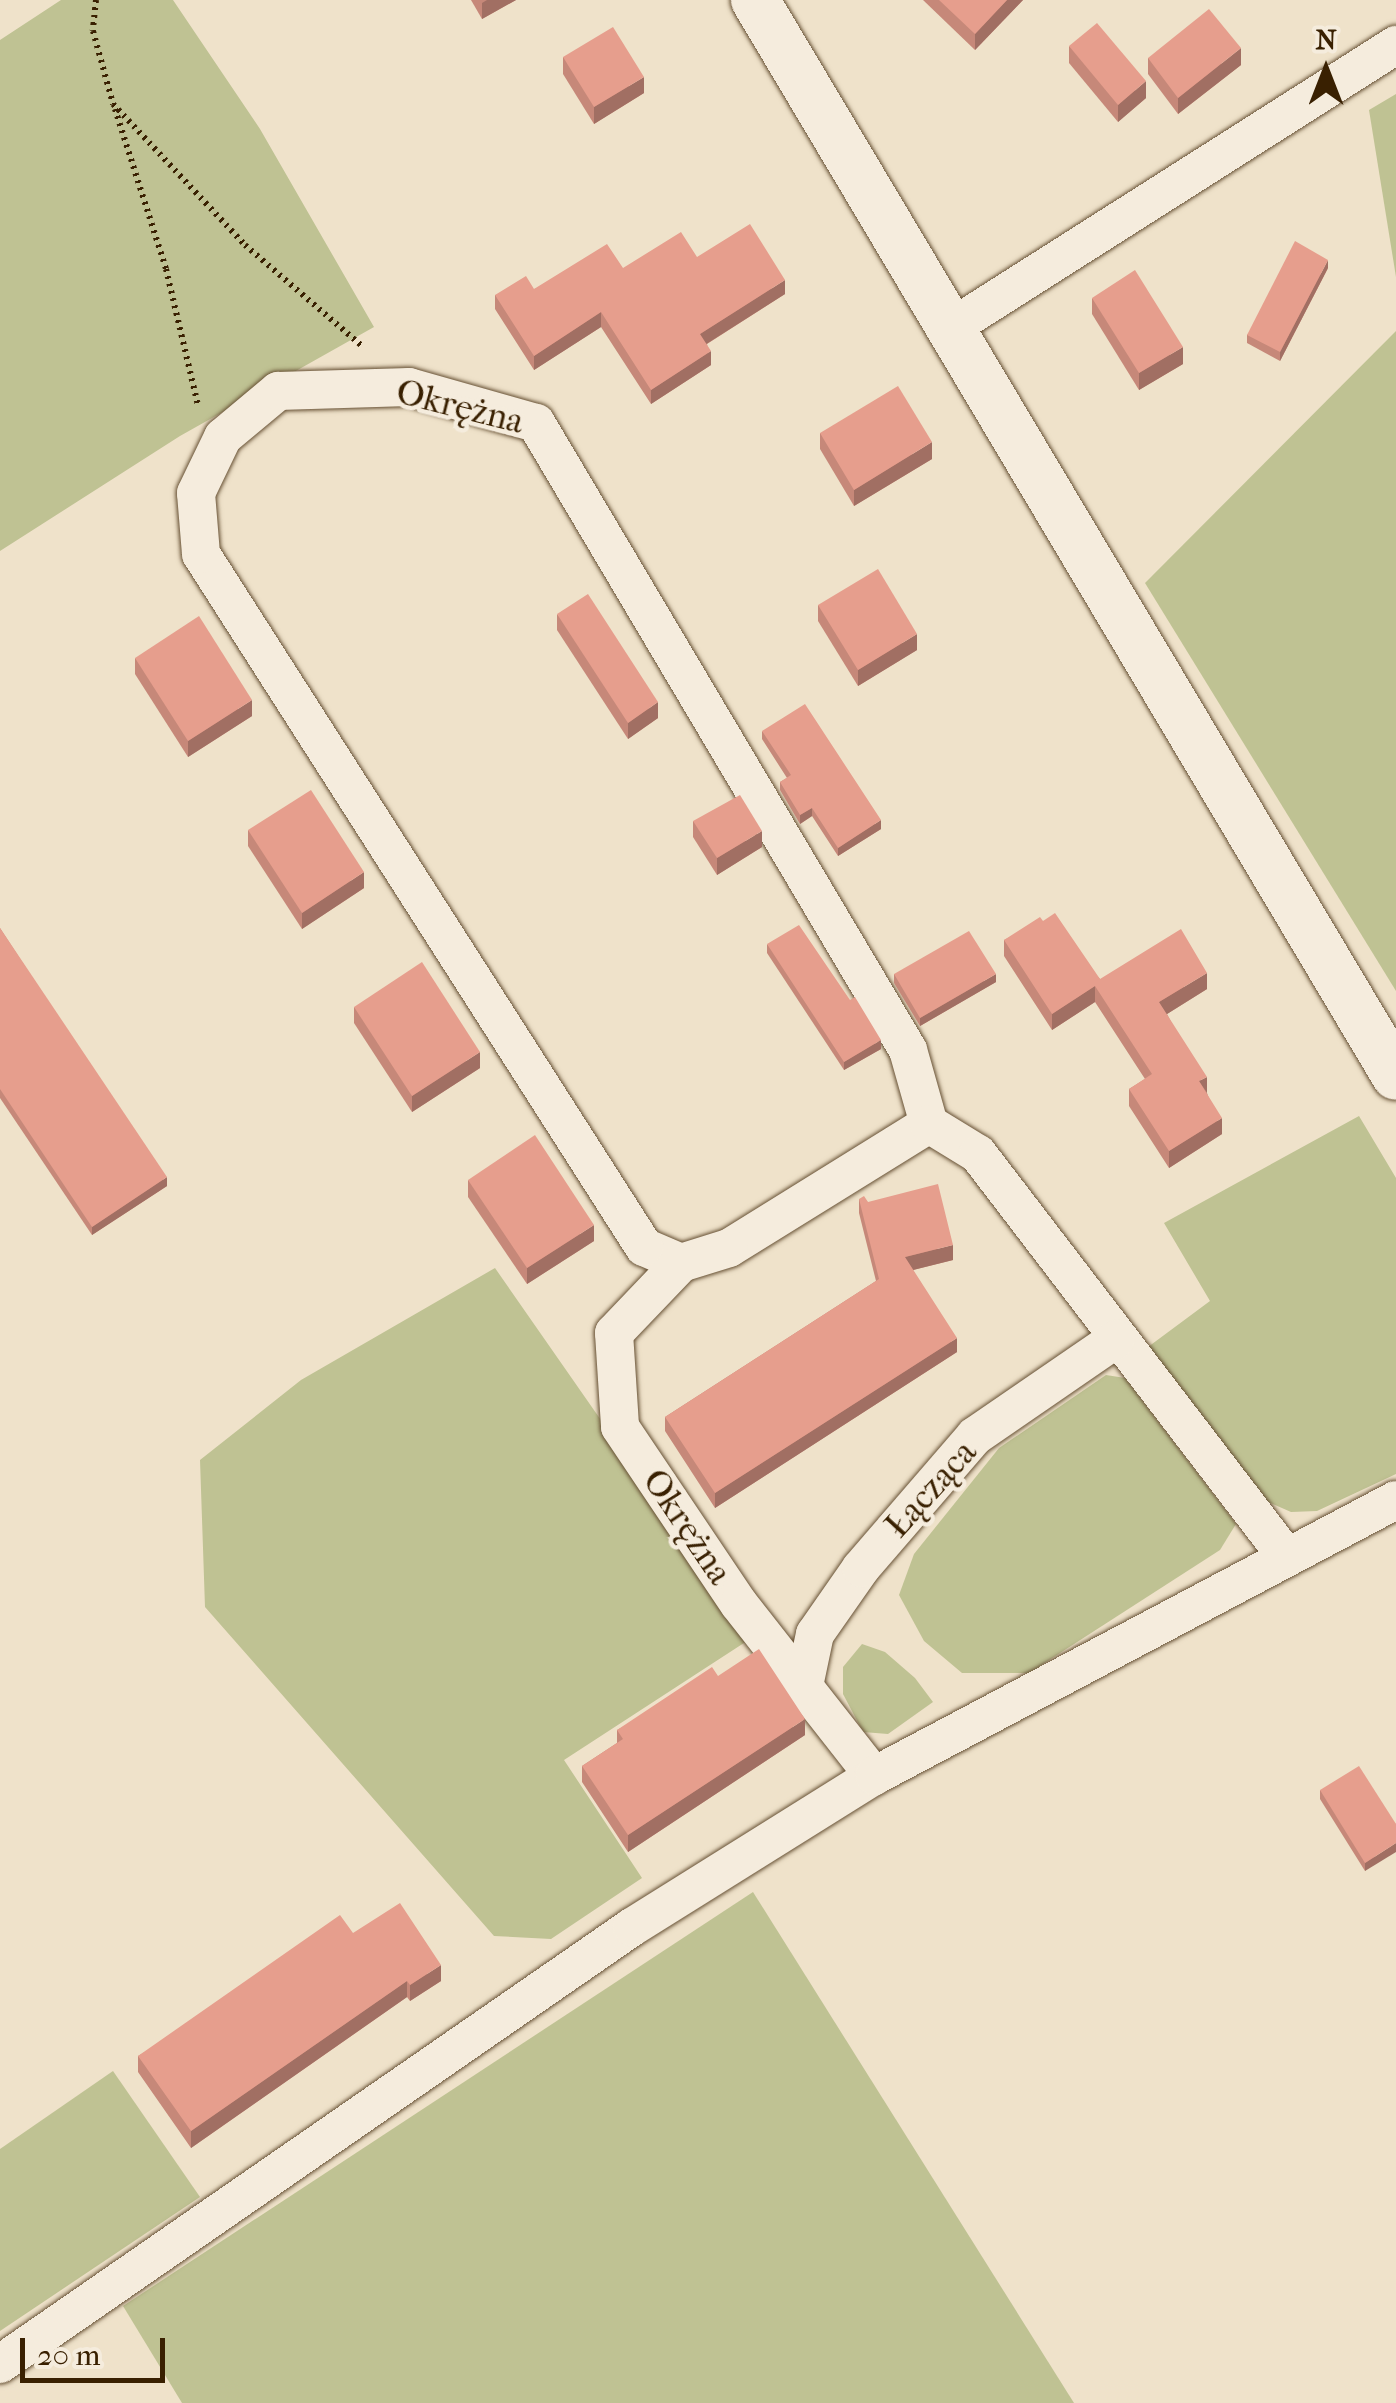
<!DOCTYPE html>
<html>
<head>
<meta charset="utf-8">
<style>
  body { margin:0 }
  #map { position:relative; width:1396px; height:2403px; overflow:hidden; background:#efe2ca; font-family:"IM FELL French Canon",serif }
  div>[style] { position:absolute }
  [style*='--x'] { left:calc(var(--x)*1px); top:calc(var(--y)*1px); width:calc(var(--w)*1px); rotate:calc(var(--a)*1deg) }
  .green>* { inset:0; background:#bfc293 }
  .path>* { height:6px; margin-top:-3px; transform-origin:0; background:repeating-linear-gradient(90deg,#392001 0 2.5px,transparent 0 7.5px) }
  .roads { filter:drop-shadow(0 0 2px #665033) drop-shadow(0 0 2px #665033) }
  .minor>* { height:38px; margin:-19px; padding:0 19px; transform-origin:19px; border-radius:19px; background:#f5ecdd }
  .tertiary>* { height:48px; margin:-24px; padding:0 24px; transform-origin:24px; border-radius:24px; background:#f5ecdd }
  .wall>* { inset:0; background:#c68879 }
  .shaded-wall>* { inset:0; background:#a16f63 }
  .building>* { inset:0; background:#e69e8d }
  span { translate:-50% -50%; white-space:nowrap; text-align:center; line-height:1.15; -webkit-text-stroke:9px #f5ecdd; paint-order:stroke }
  .street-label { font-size:35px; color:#392001 }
  .north { position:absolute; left:1276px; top:20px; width:100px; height:100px; -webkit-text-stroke:8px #f5ecdd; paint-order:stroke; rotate:0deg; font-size:28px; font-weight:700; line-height:40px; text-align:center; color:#392001 }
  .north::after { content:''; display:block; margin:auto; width:35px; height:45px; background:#392001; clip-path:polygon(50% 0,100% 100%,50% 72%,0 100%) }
  .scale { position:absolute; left:20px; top:2338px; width:145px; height:45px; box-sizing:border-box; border:5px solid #392001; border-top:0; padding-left:12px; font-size:30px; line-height:35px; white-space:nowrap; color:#392001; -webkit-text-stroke:8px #f5ecdd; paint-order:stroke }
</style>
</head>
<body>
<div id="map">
  <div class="green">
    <i style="clip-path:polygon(61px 0,173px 0,260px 129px,374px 327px,180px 436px,0 551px,0 40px)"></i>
    <i style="clip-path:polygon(1396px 94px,1396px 277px,1369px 110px)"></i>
    <i style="clip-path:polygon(1396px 331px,1396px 991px,1145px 583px)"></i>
    <i style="clip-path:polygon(1359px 1116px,1396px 1178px,1396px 1474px,1317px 1511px,1291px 1512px,1268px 1502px,1148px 1347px,1210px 1301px,1164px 1223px)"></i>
    <i style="clip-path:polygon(495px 1268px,741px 1621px,747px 1641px,564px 1760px,642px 1878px,551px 1939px,494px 1936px,205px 1607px,200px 1460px,301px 1380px)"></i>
    <i style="clip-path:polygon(1106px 1375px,1125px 1378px,1236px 1524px,1220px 1550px,1029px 1673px,962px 1673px,924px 1641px,899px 1595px,914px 1554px,999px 1448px)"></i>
    <i style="clip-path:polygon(862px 1644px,885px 1652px,915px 1678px,933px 1702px,888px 1734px,863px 1732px,843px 1694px,843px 1667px)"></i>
    <i style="clip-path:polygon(753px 1892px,1074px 2403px,182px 2403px,123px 2306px)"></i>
    <i style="clip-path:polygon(113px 2071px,200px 2197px,0 2331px,0 2149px)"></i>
  </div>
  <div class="path">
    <i style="--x:96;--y:0;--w:31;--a:96"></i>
    <i style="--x:93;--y:31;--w:76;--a:74.7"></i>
    <i style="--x:113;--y:104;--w:193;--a:46.9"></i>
    <i style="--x:245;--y:245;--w:155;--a:40.8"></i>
    <i style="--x:115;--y:109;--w:168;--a:72.3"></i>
    <i style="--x:166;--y:269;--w:140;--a:76.8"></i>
  </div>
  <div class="roads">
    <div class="minor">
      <i style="--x:949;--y:329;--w:530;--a:-32.43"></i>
      <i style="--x:929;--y:1124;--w:235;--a:148.2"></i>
      <i style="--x:729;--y:1248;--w:50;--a:162.6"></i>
      <i style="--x:681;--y:1263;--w:40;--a:-156.6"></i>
      <i style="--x:644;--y:1247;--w:822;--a:-122.59"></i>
      <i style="--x:201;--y:554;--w:61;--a:-94.7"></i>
      <i style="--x:196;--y:493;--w:62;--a:-64.3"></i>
      <i style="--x:223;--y:437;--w:72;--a:-39.9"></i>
      <i style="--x:278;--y:391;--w:131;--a:-1.7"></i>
      <i style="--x:409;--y:387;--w:132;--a:15.8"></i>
      <i style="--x:536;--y:423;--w:729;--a:59.32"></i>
      <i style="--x:908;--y:1050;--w:77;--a:74.2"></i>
      <i style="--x:929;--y:1124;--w:57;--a:31.5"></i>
      <i style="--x:978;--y:1154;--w:505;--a:52.56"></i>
      <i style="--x:681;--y:1263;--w:97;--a:133.7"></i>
      <i style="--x:614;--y:1333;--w:94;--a:86.3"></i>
      <i style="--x:620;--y:1427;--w:213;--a:56.1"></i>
      <i style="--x:739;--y:1604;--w:219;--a:51.9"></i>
      <i style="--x:804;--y:1686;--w:53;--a:-78.1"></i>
      <i style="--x:815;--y:1634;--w:80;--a:-55.1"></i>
      <i style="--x:861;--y:1568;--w:174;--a:-49.2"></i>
      <i style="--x:975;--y:1436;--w:171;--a:-34.5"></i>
      <i style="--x:0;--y:2364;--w:768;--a:-34.66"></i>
      <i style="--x:632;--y:1927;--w:285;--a:-32"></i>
      <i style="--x:874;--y:1776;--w:590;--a:-27.87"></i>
    </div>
    <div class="tertiary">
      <i style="--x:755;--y:0;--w:1252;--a:59.22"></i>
    </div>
  </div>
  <div class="wall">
    <i style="clip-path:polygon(471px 0,516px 0,482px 19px)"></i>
    <i style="clip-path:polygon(923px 0,1023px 0,975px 50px)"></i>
    <i style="clip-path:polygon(1069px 46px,1146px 98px,1118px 122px,1069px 63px)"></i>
    <i style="clip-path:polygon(563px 57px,644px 93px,594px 124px,563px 74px)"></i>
    <i style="clip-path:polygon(1148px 58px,1241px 65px,1178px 114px,1148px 74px)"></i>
    <i style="clip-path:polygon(697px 257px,785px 294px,707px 344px,711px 365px,651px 404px,601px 327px,534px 370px,495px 309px,495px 295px,534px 289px)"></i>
    <i style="clip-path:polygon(1328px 268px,1280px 361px,1247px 343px,1247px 335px)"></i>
    <i style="clip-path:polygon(1092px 298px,1183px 364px,1139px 390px,1092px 314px)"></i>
    <i style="clip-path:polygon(820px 433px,932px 459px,854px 506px,820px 449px)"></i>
    <i style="clip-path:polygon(818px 605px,917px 650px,858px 686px,818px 621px)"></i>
    <i style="clip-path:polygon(557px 614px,658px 718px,628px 739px,557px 630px)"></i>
    <i style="clip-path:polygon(135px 658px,252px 716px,188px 757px,135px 674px)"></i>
    <i style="clip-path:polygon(762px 731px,881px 829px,838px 856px,812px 816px,800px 824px,780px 790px,780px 782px,787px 778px,762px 739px)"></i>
    <i style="clip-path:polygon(693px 821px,762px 847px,717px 875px,693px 837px)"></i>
    <i style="clip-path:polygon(248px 830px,364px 888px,302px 929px,248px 846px)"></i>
    <i style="clip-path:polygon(1043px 921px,1100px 979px,1207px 989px,1167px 1014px,1207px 1093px,1222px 1134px,1169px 1168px,1129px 1106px,1129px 1089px,1145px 1079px,1095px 1002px,1052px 1030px,1004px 956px,1004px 940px)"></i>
    <i style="clip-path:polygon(0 928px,167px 1186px,92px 1235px,0 1098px)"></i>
    <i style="clip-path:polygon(767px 944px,881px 1049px,844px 1070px,767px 953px)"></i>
    <i style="clip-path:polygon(894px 974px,996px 982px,920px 1026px,894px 983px)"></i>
    <i style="clip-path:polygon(354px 1007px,480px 1068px,412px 1112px,354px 1023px)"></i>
    <i style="clip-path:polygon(468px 1180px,594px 1241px,527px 1284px,468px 1197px)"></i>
    <i style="clip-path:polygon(859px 1199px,868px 1202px,953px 1260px,913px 1270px,957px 1352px,715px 1508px,665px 1431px,665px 1417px,876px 1281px,859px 1213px)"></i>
    <i style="clip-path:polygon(718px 1676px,805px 1735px,628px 1852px,582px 1782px,582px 1766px,617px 1743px,617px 1730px)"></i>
    <i style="clip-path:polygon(1320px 1790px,1396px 1824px,1365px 1871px,1320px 1799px)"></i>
    <i style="clip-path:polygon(353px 1933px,441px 1981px,410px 2001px,407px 1997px,191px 2148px,138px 2072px,138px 2056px)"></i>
  </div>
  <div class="shaded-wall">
    <i style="clip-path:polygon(487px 0,516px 0,482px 19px,482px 3px)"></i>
    <i style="clip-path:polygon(1007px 0,1023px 0,975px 50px,975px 34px)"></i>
    <i style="clip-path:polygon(1241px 48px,1241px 65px,1178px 114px,1178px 98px)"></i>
    <i style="clip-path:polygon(644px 77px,644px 93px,594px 124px,594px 107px)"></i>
    <i style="clip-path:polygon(1146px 81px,1146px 98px,1118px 122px,1118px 105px)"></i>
    <i style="clip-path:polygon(1328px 260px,1328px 268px,1280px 361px,1280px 352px)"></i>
    <i style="clip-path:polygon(785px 280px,785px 294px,700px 348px,700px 334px)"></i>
    <i style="clip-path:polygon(601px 312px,601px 327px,534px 370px,534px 356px)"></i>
    <i style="clip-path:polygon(1183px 347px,1183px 364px,1139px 390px,1139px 373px)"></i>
    <i style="clip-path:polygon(711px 351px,711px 365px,651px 404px,651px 390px)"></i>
    <i style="clip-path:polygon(932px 442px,932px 459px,854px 506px,854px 490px)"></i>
    <i style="clip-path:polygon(917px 634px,917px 650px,858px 686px,858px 670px)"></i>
    <i style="clip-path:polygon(252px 700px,252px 716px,188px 757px,188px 741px)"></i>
    <i style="clip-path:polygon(658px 702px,658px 718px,628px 739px,628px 723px)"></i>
    <i style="clip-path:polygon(812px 808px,812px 816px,800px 824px,800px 815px)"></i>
    <i style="clip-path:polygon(881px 820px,881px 829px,838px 856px,838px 848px)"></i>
    <i style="clip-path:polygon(762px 831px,762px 847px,717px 875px,717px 858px)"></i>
    <i style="clip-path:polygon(364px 872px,364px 888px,302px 929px,302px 913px)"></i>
    <i style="clip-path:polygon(1207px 973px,1207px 989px,1159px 1019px,1159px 1002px)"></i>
    <i style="clip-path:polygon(996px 974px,996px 982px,920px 1026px,920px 1018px)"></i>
    <i style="clip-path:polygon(1095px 986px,1095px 1002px,1052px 1030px,1052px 1014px)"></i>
    <i style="clip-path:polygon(881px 1040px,881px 1049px,844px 1070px,844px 1062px)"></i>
    <i style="clip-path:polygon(480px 1052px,480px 1068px,412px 1112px,412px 1096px)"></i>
    <i style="clip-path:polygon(1207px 1077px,1207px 1093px,1199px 1081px)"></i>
    <i style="clip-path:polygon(1222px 1118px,1222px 1134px,1169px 1168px,1169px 1151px)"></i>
    <i style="clip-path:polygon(167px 1177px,167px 1186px,92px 1235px,92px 1227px)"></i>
    <i style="clip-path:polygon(594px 1225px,594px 1241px,527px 1284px,527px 1268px)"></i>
    <i style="clip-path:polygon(953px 1245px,953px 1260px,905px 1272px,905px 1257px)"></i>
    <i style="clip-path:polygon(957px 1338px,957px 1352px,715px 1508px,715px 1493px)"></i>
    <i style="clip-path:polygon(805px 1719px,805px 1735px,628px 1852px,628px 1835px)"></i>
    <i style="clip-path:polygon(1396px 1843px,1396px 1852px,1365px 1871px,1365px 1863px)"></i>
    <i style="clip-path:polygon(441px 1965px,441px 1981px,410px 2001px,410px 1985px)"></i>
    <i style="clip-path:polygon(407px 1981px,407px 1997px,191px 2148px,191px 2131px)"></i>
  </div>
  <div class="building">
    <i style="clip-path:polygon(939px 0,1007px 0,975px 34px)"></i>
    <i style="clip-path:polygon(1209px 9px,1241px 48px,1178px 98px,1148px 58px)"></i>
    <i style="clip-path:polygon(1097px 23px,1146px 81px,1118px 105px,1069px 46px)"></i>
    <i style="clip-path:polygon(613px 27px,644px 77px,594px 107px,563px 57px)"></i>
    <i style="clip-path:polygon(750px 224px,785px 280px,700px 334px,711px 351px,651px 390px,601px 312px,534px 356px,495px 295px,526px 276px,534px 289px,607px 244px,623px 268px,681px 232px,697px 257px)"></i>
    <i style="clip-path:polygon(1295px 241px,1328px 260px,1280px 352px,1247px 335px)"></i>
    <i style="clip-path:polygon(1135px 270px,1183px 347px,1139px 373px,1092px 298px)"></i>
    <i style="clip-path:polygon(898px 386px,932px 442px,854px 490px,820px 433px)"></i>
    <i style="clip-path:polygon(878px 569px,917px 634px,858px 670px,818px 605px)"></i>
    <i style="clip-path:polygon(588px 594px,658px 702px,628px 723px,557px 614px)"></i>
    <i style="clip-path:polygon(199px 616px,252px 700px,188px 741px,135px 658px)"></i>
    <i style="clip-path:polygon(805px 704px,881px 820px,838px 848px,812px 808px,800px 815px,780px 782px,791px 775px,762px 731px)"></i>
    <i style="clip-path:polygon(311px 790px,364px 872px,302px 913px,248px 830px)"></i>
    <i style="clip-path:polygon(740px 795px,762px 831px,717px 858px,693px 821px)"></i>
    <i style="clip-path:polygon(1055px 913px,1100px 979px,1181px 929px,1207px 973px,1159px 1002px,1207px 1077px,1199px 1081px,1222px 1118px,1169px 1151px,1129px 1089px,1152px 1074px,1095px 986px,1052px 1014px,1004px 940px,1040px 917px,1043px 921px)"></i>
    <i style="clip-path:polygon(799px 925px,850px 1000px,855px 997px,881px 1040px,844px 1062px,767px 944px)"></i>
    <i style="clip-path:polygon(0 928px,167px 1177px,92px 1227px,0 1089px)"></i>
    <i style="clip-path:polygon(969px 931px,996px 974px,920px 1018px,894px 974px)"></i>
    <i style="clip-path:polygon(422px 962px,480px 1052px,412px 1096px,354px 1007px)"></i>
    <i style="clip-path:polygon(535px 1135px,594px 1225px,527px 1268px,468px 1180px)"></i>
    <i style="clip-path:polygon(938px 1184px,953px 1245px,905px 1257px,957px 1338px,715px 1493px,665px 1417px,879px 1279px,859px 1199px,864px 1196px,868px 1202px)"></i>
    <i style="clip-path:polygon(759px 1649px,805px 1719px,628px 1835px,582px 1766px,623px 1739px,617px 1730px,712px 1667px,718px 1676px)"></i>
    <i style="clip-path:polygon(1359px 1766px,1396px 1824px,1396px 1843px,1365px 1863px,1320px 1790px)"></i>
    <i style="clip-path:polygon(400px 1903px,441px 1965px,410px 1985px,407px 1981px,191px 2131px,138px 2056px,340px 1915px,353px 1933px)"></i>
  </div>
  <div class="street-label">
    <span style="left:460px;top:407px;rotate:14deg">Okrężna</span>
    <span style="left:931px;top:1489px;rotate:-48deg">Łącząca</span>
    <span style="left:687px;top:1527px;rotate:56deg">Okrężna</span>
  </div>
  <div class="north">N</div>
  <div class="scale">20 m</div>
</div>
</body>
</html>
